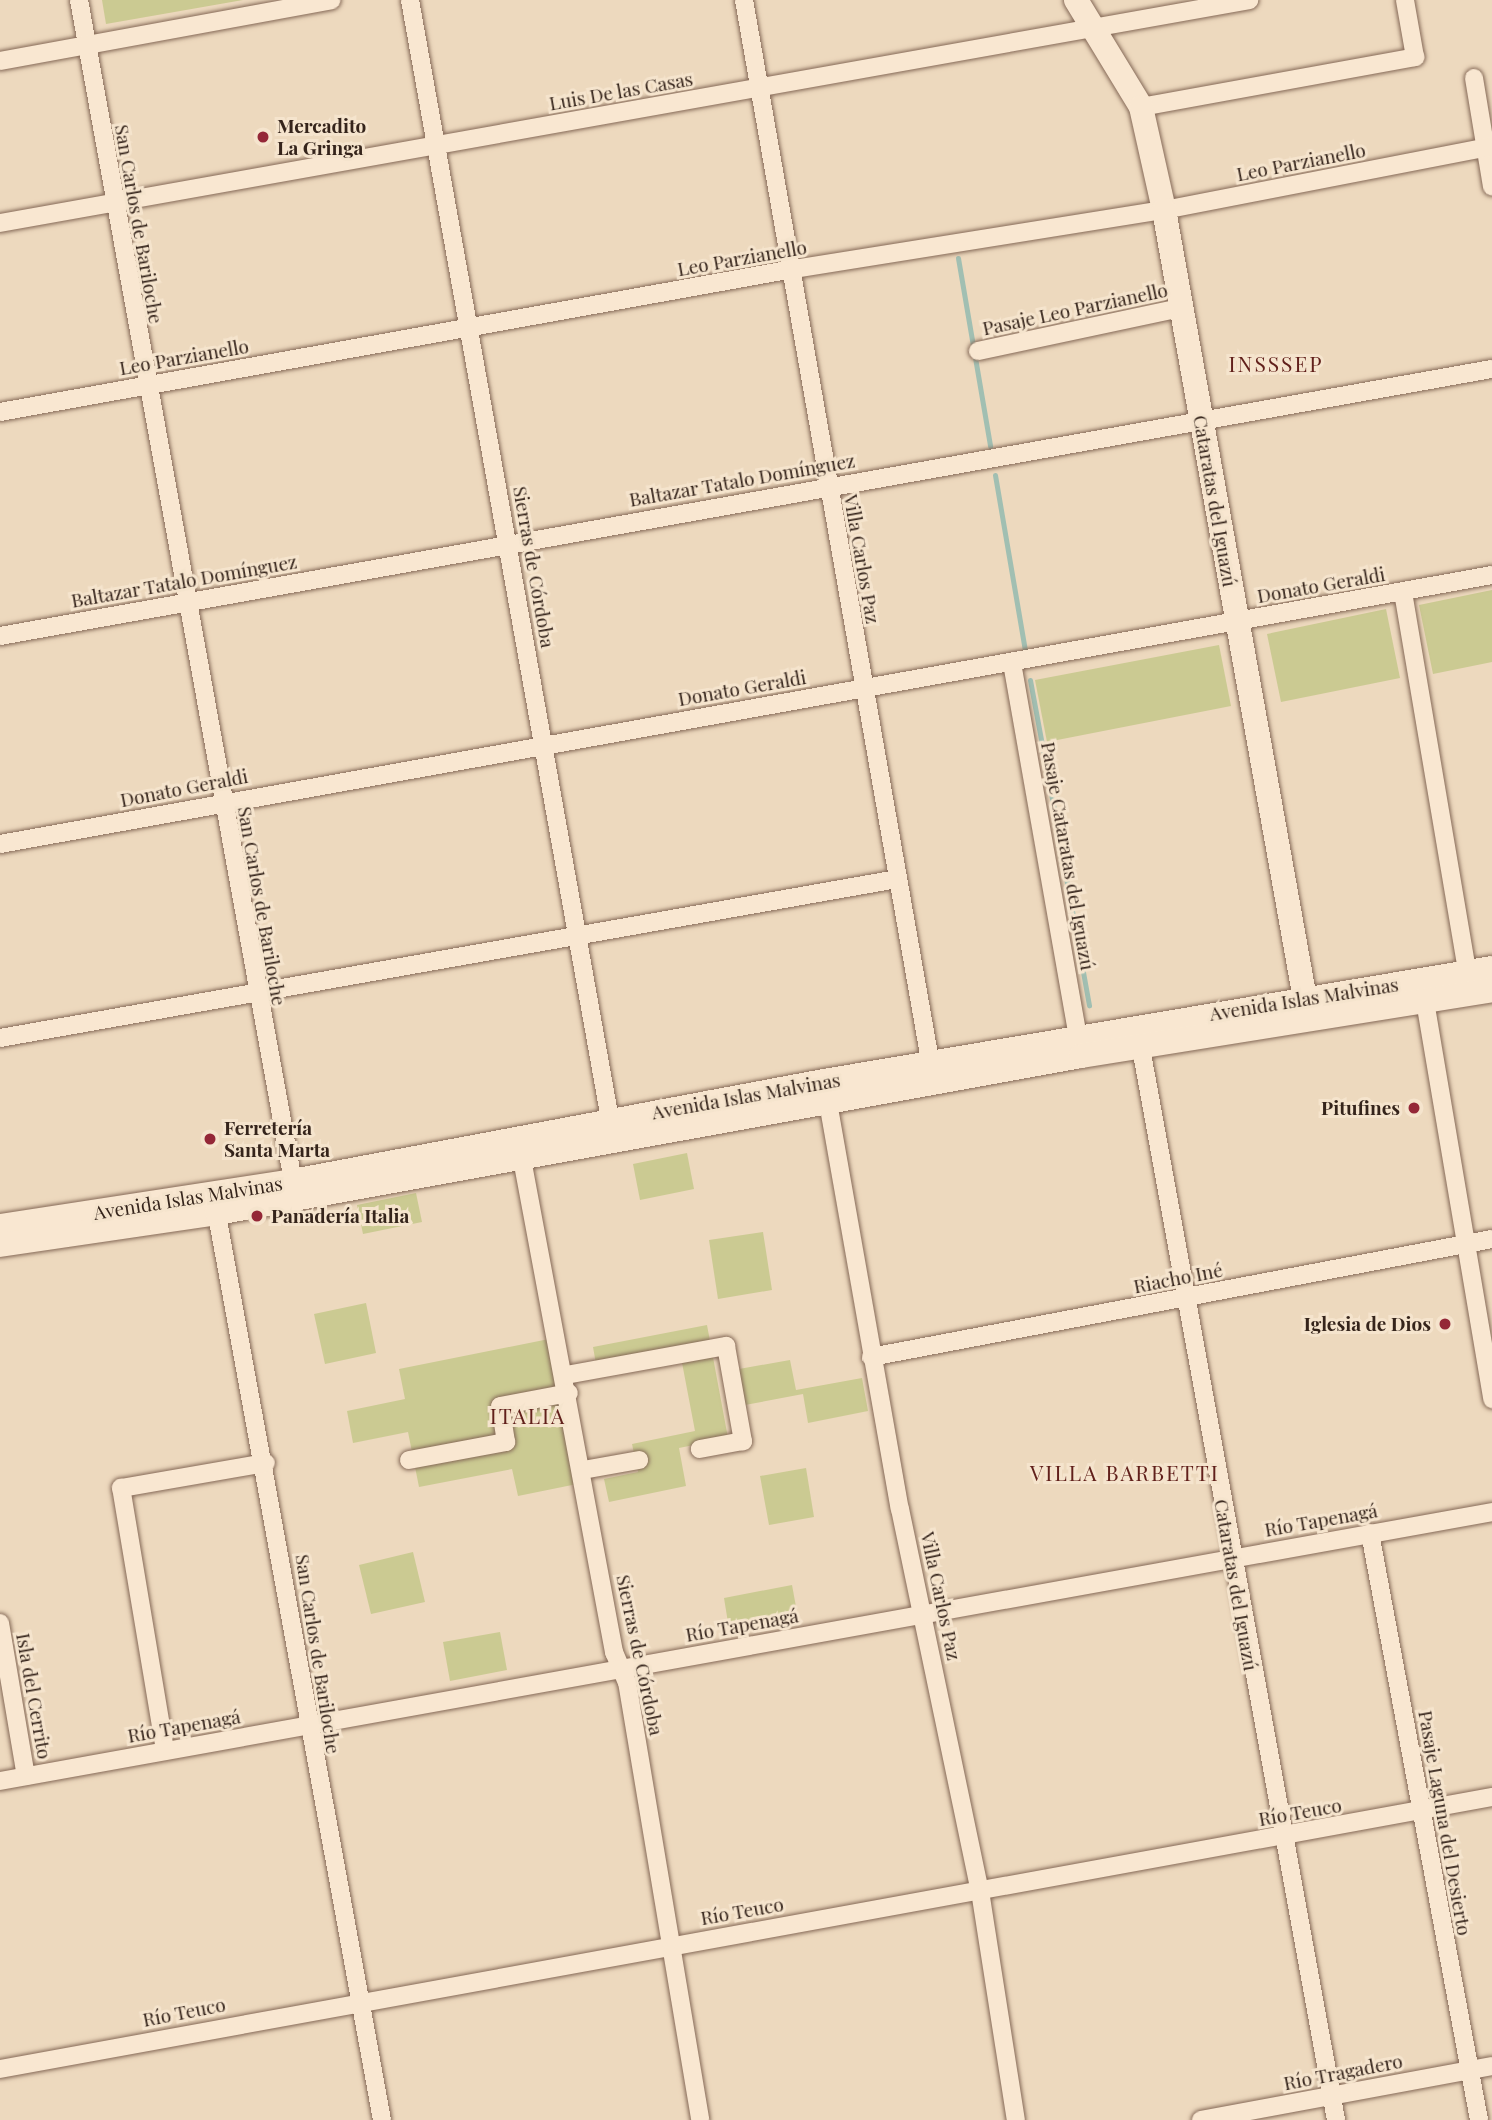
<!DOCTYPE html>
<html>
<head>
<meta charset="utf-8">
<style>
  body { margin:0 }
  #map { position:relative; width:1492px; height:2120px; overflow:hidden; background:#edd9be; font-family:"Playfair Display",serif }
  div>[style] { position:absolute }
  [style*='--x'] { left:calc(var(--x)*1px); top:calc(var(--y)*1px); width:calc(var(--w)*1px); rotate:calc(var(--a)*1deg) }
  .green>* { inset:0; background:#cbca92 }
  .stream>* { height:5px; margin:-2.5px; padding:0 2.5px; transform-origin:2.5px; border-radius:2.5px; background:#a1bfb2 }
  .roads { filter:drop-shadow(0 0 2px #856957) drop-shadow(0 0 2px #856957) }
  .street>* { height:18px; margin:-9px; padding:0 9px; transform-origin:9px; border-radius:9px; background:#f9e7d1 }
  .secondary>* { height:24px; margin:-12px; padding:0 12px; transform-origin:12px; border-radius:12px; background:#f9e7d1 }
  .dots>* { width:19px; height:19px; translate:-50% -50%; box-sizing:border-box; border:4px solid #f5e4cd; border-radius:50% }
  span { translate:-50% -50%; white-space:nowrap; text-align:center; line-height:1.15; -webkit-text-stroke:6px #f5e4cd; paint-order:stroke }
  .street-label { font-size:19px; color:#35241b }
  .poi-label { font-size:19px; color:#35241b; font-weight:700 }
  .left { translate:0 -50%; text-align:left }
  .right { translate:-100% -50%; text-align:right }
  .neighbourhood-label { font-size:21px; color:#61201b; letter-spacing:2px }
</style>
</head>
<body>
<div id="map">
  <div class="green">
    <i style="clip-path:polygon(102px 0,243px 0,106px 24px)"></i>
    <i style="clip-path:polygon(1492px 590px,1492px 662px,1433px 674px,1419px 605px)"></i>
    <i style="clip-path:polygon(1386px 609px,1400px 678px,1281px 702px,1267px 634px)"></i>
    <i style="clip-path:polygon(1219px 645px,1231px 706px,1047px 742px,1035px 680px)"></i>
    <i style="clip-path:polygon(687px 1153px,694px 1189px,640px 1200px,633px 1164px)"></i>
    <i style="clip-path:polygon(416px 1193px,422px 1222px,363px 1234px,357px 1205px)"></i>
    <i style="clip-path:polygon(763px 1232px,772px 1290px,718px 1299px,709px 1240px)"></i>
    <i style="clip-path:polygon(366px 1303px,376px 1353px,325px 1364px,314px 1314px)"></i>
    <i style="clip-path:polygon(707px 1325px,728px 1438px,679px 1448px,686px 1486px,609px 1502px,604px 1479px,638px 1472px,632px 1444px,695px 1431px,679px 1347px,596px 1364px,593px 1347px)"></i>
    <i style="clip-path:polygon(549px 1339px,577px 1484px,518px 1496px,512px 1469px,419px 1487px,408px 1432px,353px 1443px,347px 1411px,405px 1399px,399px 1369px)"></i>
    <i style="clip-path:polygon(790px 1360px,796px 1390px,862px 1378px,868px 1411px,808px 1423px,803px 1394px,745px 1405px,739px 1369px)"></i>
    <i style="clip-path:polygon(806px 1468px,814px 1517px,769px 1525px,760px 1476px)"></i>
    <i style="clip-path:polygon(413px 1552px,425px 1602px,371px 1614px,359px 1565px)"></i>
    <i style="clip-path:polygon(792px 1585px,799px 1623px,730px 1635px,724px 1598px)"></i>
    <i style="clip-path:polygon(500px 1632px,507px 1670px,450px 1681px,443px 1642px)"></i>
  </div>
  <div class="stream">
    <i style="--x:958;--y:258;--w:191;--a:80.3"></i>
    <i style="--x:995;--y:475;--w:178;--a:80.3"></i>
    <i style="--x:1030;--y:680;--w:147;--a:79.5"></i>
    <i style="--x:1060;--y:844;--w:164;--a:79.8"></i>
  </div>
  <div class="roads">
    <div class="street">
      <i style="--x:79;--y:0;--w:1211;--a:79.73"></i>
      <i style="--x:410;--y:0;--w:1149;--a:79.87"></i>
      <i style="--x:744;--y:0;--w:1088;--a:80.05"></i>
      <i style="--x:0;--y:61;--w:337;--a:-10.4"></i>
      <i style="--x:1474;--y:78;--w:110;--a:80.6"></i>
      <i style="--x:1141;--y:107;--w:279;--a:-10.3"></i>
      <i style="--x:1415;--y:57;--w:58;--a:-100"></i>
      <i style="--x:0;--y:223;--w:1269;--a:-10.12"></i>
      <i style="--x:978;--y:351;--w:208;--a:-12"></i>
      <i style="--x:0;--y:412;--w:801;--a:-10.22"></i>
      <i style="--x:788;--y:270;--w:381;--a:-9.1"></i>
      <i style="--x:1164;--y:210;--w:334;--a:-11"></i>
      <i style="--x:1403;--y:592;--w:397;--a:80.4"></i>
      <i style="--x:0;--y:636;--w:1516;--a:-10.15"></i>
      <i style="--x:1012;--y:663;--w:392;--a:80"></i>
      <i style="--x:0;--y:844;--w:1516;--a:-10.22"></i>
      <i style="--x:1425;--y:1001;--w:404;--a:80.4"></i>
      <i style="--x:0;--y:1038;--w:911;--a:-10.05"></i>
      <i style="--x:1141;--y:1048;--w:1090;--a:79.69"></i>
      <i style="--x:826;--y:1091;--w:424;--a:80"></i>
      <i style="--x:900;--y:1509;--w:390;--a:78.2"></i>
      <i style="--x:980;--y:1891;--w:232;--a:81.1"></i>
      <i style="--x:522;--y:1159;--w:502;--a:79.43"></i>
      <i style="--x:614;--y:1652;--w:33;--a:67"></i>
      <i style="--x:627;--y:1682;--w:444;--a:80.5"></i>
      <i style="--x:215;--y:1204;--w:931;--a:79.67"></i>
      <i style="--x:871;--y:1357;--w:632;--a:-10.76"></i>
      <i style="--x:566;--y:1375;--w:163;--a:-10.3"></i>
      <i style="--x:726;--y:1346;--w:97;--a:79.9"></i>
      <i style="--x:743;--y:1441;--w:44;--a:169.5"></i>
      <i style="--x:409;--y:1460;--w:99;--a:-10.5"></i>
      <i style="--x:506;--y:1442;--w:36;--a:-99"></i>
      <i style="--x:500;--y:1406;--w:70;--a:-10.7"></i>
      <i style="--x:583;--y:1470;--w:57;--a:-10.1"></i>
      <i style="--x:1370;--y:1533;--w:597;--a:79.48"></i>
      <i style="--x:0;--y:1623;--w:155;--a:80.4"></i>
      <i style="--x:165;--y:1750;--w:266;--a:-99.5"></i>
      <i style="--x:121;--y:1488;--w:147;--a:-9.8"></i>
      <i style="--x:0;--y:1781;--w:1516;--a:-10.22"></i>
      <i style="--x:0;--y:2069;--w:1517;--a:-10.33"></i>
      <i style="--x:1201;--y:2120;--w:296;--a:-10.5"></i>
    </div>
    <div class="secondary">
      <i style="--x:1076;--y:0;--w:125;--a:58.7"></i>
      <i style="--x:1141;--y:107;--w:106;--a:77.4"></i>
      <i style="--x:1164;--y:210;--w:819;--a:79.87"></i>
      <i style="--x:0;--y:1226;--w:296;--a:-8.7"></i>
      <i style="--x:293;--y:1181;--w:540;--a:-10.67"></i>
      <i style="--x:824;--y:1081;--w:677;--a:-9.6"></i>
      <i style="--x:0;--y:1245;--w:219;--a:-8.4"></i>
      <i style="--x:217;--y:1213;--w:878;--a:-10.3"></i>
      <i style="--x:1081;--y:1056;--w:416;--a:-9.1"></i>
    </div>
  </div>
  <div class="dots">
    <i style="left:263px;top:137px;background:#942737"></i>
    <i style="left:1414px;top:1108px;background:#942737"></i>
    <i style="left:210px;top:1139px;background:#942737"></i>
    <i style="left:257px;top:1216px;background:#942737"></i>
    <i style="left:1445px;top:1324px;background:#942737"></i>
  </div>
  <div class="street-label">
    <span style="left:621px;top:91px;rotate:-10deg">Luis De las Casas</span>
    <span style="left:1301px;top:162px;rotate:-11deg">Leo Parzianello</span>
    <span style="left:139px;top:224px;rotate:80deg">San Carlos de Bariloche</span>
    <span style="left:742px;top:258px;rotate:-10deg">Leo Parzianello</span>
    <span style="left:1075px;top:309px;rotate:-12deg">Pasaje Leo Parzianello</span>
    <span style="left:184px;top:357px;rotate:-10deg">Leo Parzianello</span>
    <span style="left:742px;top:480px;rotate:-10deg">Baltazar Tatalo Domínguez</span>
    <span style="left:1215px;top:501px;rotate:80deg">Cataratas del Iguazú</span>
    <span style="left:862px;top:559px;rotate:80deg">Villa Carlos Paz</span>
    <span style="left:534px;top:567px;rotate:80deg">Sierras de Córdoba</span>
    <span style="left:184px;top:581px;rotate:-10deg">Baltazar Tatalo Domínguez</span>
    <span style="left:1321px;top:585px;rotate:-10deg">Donato Geraldi</span>
    <span style="left:742px;top:688px;rotate:-10deg">Donato Geraldi</span>
    <span style="left:184px;top:788px;rotate:-11deg">Donato Geraldi</span>
    <span style="left:1068px;top:856px;rotate:80deg">Pasaje Cataratas del Iguazú</span>
    <span style="left:262px;top:906px;rotate:80deg">San Carlos de Bariloche</span>
    <span style="left:1304px;top:999px;rotate:-9deg">Avenida Islas Malvinas</span>
    <span style="left:746px;top:1096px;rotate:-10deg">Avenida Islas Malvinas</span>
    <span style="left:188px;top:1198px;rotate:-9deg">Avenida Islas Malvinas</span>
    <span style="left:1178px;top:1278px;rotate:-11deg">Riacho Iné</span>
    <span style="left:1321px;top:1520px;rotate:-10deg">Río Tapenagá</span>
    <span style="left:1236px;top:1585px;rotate:80deg">Cataratas del Iguazú</span>
    <span style="left:941px;top:1596px;rotate:78deg">Villa Carlos Paz</span>
    <span style="left:742px;top:1625px;rotate:-10deg">Río Tapenagá</span>
    <span style="left:318px;top:1654px;rotate:81deg">San Carlos de Bariloche</span>
    <span style="left:640px;top:1655px;rotate:78deg">Sierras de Córdoba</span>
    <span style="left:34px;top:1696px;rotate:80deg">Isla del Cerrito</span>
    <span style="left:184px;top:1726px;rotate:-10deg">Río Tapenagá</span>
    <span style="left:1300px;top:1812px;rotate:-10deg">Río Teuco</span>
    <span style="left:1445px;top:1823px;rotate:80deg">Pasaje Laguna del Desierto</span>
    <span style="left:742px;top:1911px;rotate:-10deg">Río Teuco</span>
    <span style="left:184px;top:2012px;rotate:-11deg">Río Teuco</span>
    <span style="left:1343px;top:2072px;rotate:-11deg">Río Tragadero</span>
  </div>
  <div class="poi-label">
    <span class="left" style="left:277px;top:137px">Mercadito<br>La Gringa</span>
    <span class="right" style="left:1400px;top:1108px">Pitufines</span>
    <span class="left" style="left:224px;top:1139px">Ferretería<br>Santa Marta</span>
    <span class="left" style="left:271px;top:1216px">Panadería Italia</span>
    <span class="right" style="left:1431px;top:1324px">Iglesia de Dios</span>
  </div>
  <div class="neighbourhood-label">
    <span style="left:1276px;top:363px">INSSSEP</span>
    <span style="left:528px;top:1415px">ITALIA</span>
    <span style="left:1125px;top:1472px">VILLA BARBETTI</span>
  </div>
</div>
</body>
</html>
